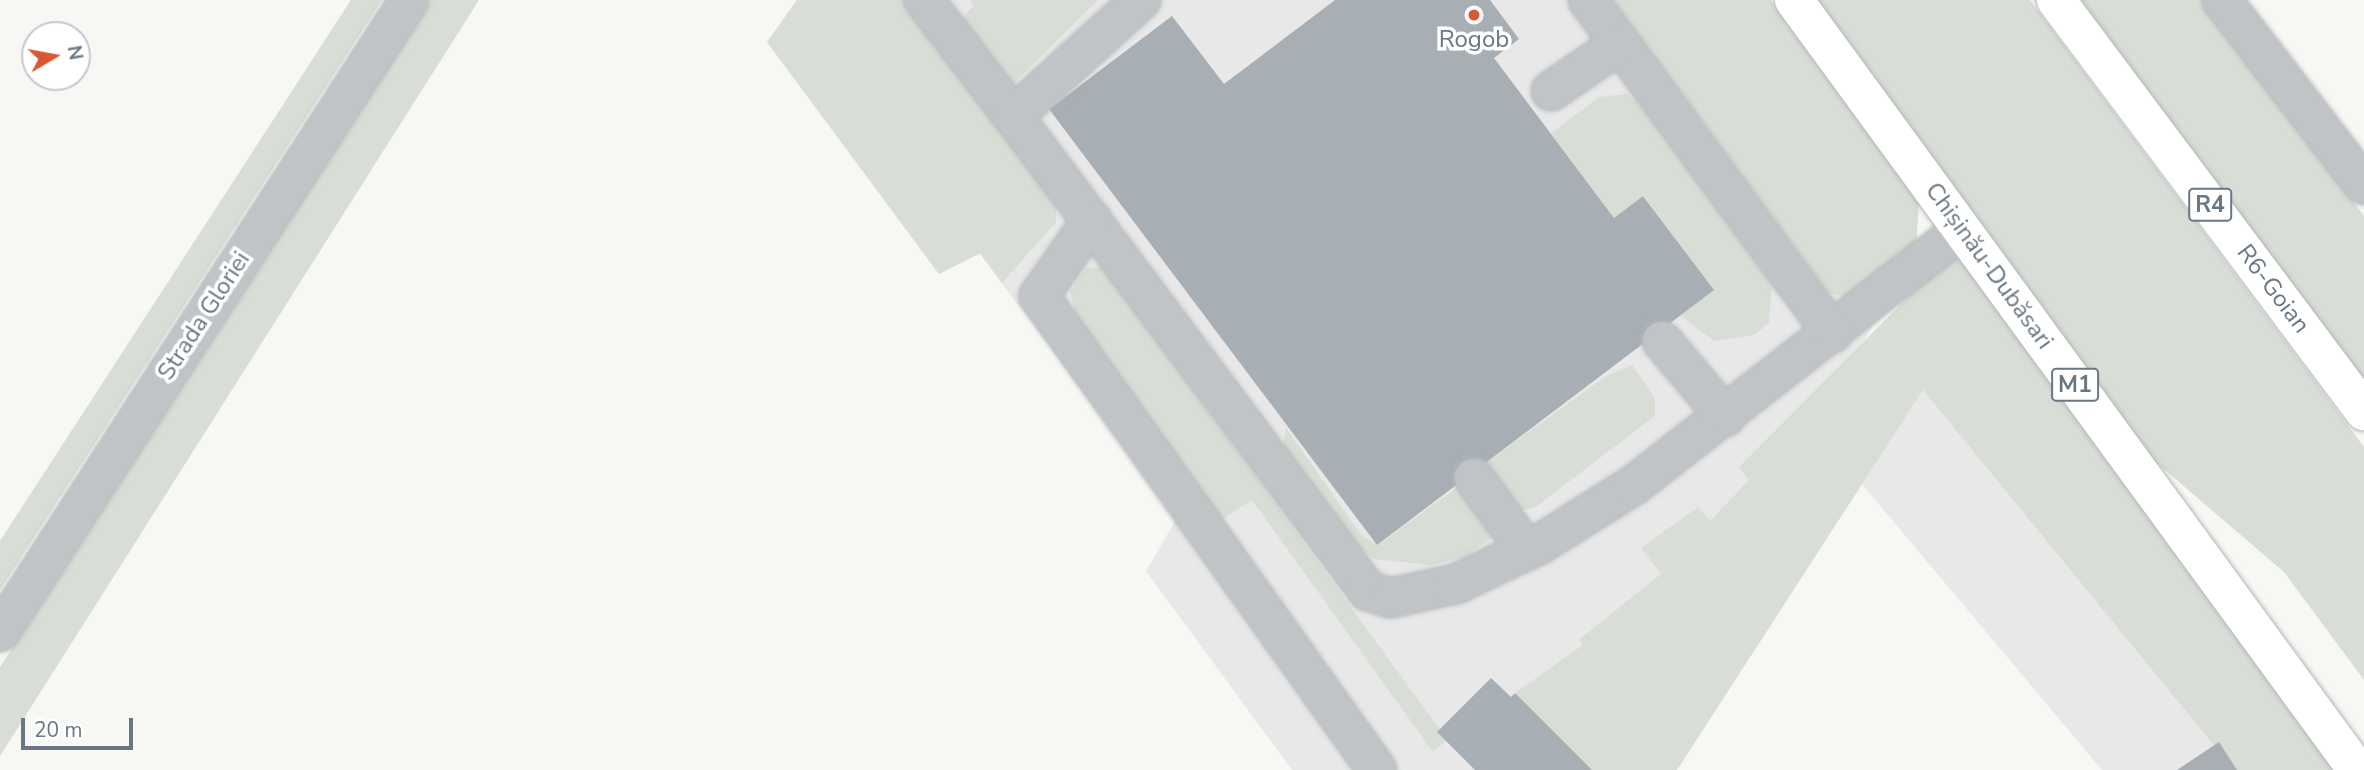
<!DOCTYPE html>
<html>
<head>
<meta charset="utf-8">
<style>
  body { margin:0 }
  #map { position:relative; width:2364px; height:770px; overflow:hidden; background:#f7f7f4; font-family:"Nunito Sans",sans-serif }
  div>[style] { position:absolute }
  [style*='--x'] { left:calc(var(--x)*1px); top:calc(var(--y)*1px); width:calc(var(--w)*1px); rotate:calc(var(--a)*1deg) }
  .built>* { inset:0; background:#e7e8e7 }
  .green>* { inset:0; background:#d8ddd5 }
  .building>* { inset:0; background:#a8afb4 }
  .roads { filter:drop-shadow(0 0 2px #b4b8bb) drop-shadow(0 0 2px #b4b8bb) }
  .minor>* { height:38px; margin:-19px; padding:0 19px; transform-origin:19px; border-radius:19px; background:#c0c4c7 }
  .major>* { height:38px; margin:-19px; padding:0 19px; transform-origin:19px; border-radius:19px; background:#fff }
  .highway>* { height:38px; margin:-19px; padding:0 19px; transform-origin:19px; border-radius:19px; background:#fff }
  .dots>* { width:19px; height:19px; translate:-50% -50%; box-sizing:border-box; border:4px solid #fff; border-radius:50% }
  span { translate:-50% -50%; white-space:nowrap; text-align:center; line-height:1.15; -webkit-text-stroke:7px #fff; paint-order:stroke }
  .shield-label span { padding:2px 5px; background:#fff; border:2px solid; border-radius:5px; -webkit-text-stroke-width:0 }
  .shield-label { font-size:23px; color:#687783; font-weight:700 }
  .poi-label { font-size:24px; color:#687783 }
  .street-label { font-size:24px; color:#687783 }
  .north { position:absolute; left:21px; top:21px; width:70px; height:70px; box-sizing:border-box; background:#fff; border:2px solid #c3c9cd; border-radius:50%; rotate:80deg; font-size:19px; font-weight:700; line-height:28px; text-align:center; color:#687783 }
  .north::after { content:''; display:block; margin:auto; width:24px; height:32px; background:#d85832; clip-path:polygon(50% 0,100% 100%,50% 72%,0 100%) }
  .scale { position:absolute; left:21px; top:718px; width:112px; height:32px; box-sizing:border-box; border:4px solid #687783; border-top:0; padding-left:9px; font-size:21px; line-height:24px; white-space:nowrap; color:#687783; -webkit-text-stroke:5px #fff; paint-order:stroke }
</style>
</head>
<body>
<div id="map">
  <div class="built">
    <i style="clip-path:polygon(797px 0,1636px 0,1873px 325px,1634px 770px,1292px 770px,1146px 571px,1177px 518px,980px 254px,939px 274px,767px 42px)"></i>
    <i style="clip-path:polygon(1923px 390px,2234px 770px,2102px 770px,1862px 484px)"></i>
  </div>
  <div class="green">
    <i style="clip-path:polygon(351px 0,382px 0,0 590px,0 541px)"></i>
    <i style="clip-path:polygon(431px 0,479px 0,0 756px,0 667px)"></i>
    <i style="clip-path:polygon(797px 0,911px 0,1056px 205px,1056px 222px,1002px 283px,980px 253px,939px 274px,767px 42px)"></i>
    <i style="clip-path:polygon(970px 0,1098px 0,1005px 92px,957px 23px,974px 6px)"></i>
    <i style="clip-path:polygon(1612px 0,1771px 0,1919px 203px,1916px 246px,1854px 298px,1829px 293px)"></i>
    <i style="clip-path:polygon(1816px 0,2030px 0,2364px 447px,2364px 680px,2284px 572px,2152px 459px)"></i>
    <i style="clip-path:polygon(2080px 0,2202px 0,2348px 195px,2364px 216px,2364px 380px)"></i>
    <i style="clip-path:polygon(1627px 94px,1646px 110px,1772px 284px,1769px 323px,1754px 335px,1714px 341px,1686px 320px,1681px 315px,1713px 289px,1644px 196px,1614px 218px,1551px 133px,1599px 97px)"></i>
    <i style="clip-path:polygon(1956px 249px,2335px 770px,2234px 770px,1923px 390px,1677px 770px,1592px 770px,1515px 693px,1583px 645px,1579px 640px,1661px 574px,1641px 548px,1698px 507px,1710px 521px,1749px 480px,1739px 467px)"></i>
    <i style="clip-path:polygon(1103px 267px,1438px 727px,1446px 741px,1433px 752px,1252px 500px,1221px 520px,1080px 327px,1070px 292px,1086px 268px)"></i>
    <i style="clip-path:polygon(1632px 365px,1655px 398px,1655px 416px,1534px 508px,1520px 510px,1480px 467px,1606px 376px)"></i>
    <i style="clip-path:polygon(1286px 428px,1362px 536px,1378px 545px,1467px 480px,1493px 537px,1464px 557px,1431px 565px,1374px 559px,1358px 547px,1283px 445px)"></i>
  </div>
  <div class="building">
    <i style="clip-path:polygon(1335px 0,1490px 0,1519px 39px,1494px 58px,1614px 218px,1643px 196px,1714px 290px,1377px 545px,1049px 109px,1172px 16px,1224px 84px)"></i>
    <i style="clip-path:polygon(1491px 678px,1511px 697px,1515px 693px,1592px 770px,1475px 770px,1437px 732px)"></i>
    <i style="clip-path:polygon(2219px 742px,2237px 770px,2177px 770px)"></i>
  </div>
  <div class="roads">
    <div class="minor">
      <i style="--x:924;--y:0;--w:146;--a:52.5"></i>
      <i style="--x:1141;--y:0;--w:173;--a:137.8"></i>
      <i style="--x:1013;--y:116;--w:593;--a:53.23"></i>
      <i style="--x:1368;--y:591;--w:24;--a:17"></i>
      <i style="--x:1391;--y:598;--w:66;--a:-12.2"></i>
      <i style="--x:1456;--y:584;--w:93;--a:-25.5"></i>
      <i style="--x:1540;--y:544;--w:111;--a:-32.1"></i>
      <i style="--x:1634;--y:485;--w:415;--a:-37.9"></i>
      <i style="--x:1588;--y:0;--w:413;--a:53.7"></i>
      <i style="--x:2222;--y:0;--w:233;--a:52.5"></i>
      <i style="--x:1551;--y:91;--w:83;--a:-34.3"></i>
      <i style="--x:1092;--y:220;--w:93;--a:124.9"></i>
      <i style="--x:1039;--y:296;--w:582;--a:54.51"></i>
      <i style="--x:1662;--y:341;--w:99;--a:49.9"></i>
      <i style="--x:1474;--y:478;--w:90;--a:54"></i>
      <i style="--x:0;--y:632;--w:753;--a:-57.09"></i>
    </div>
    <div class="major">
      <i style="--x:2056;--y:0;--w:514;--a:53.15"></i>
    </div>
    <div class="highway">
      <i style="--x:1794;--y:0;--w:954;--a:53.83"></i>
    </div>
  </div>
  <div class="dots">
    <i style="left:1474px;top:15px;background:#d85832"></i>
  </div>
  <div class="shield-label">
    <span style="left:2210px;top:205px">R4</span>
    <span style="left:2075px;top:385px">M1</span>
  </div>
  <div class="poi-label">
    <span style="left:1474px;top:40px">Rogob</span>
  </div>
  <div class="street-label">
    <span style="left:1989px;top:266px;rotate:54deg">Chișinău-Dubăsari</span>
    <span style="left:2273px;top:289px;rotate:53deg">R6-Goian</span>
    <span style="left:204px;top:316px;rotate:-57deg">Strada Gloriei</span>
  </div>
  <div class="north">N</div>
  <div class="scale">20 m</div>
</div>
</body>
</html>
